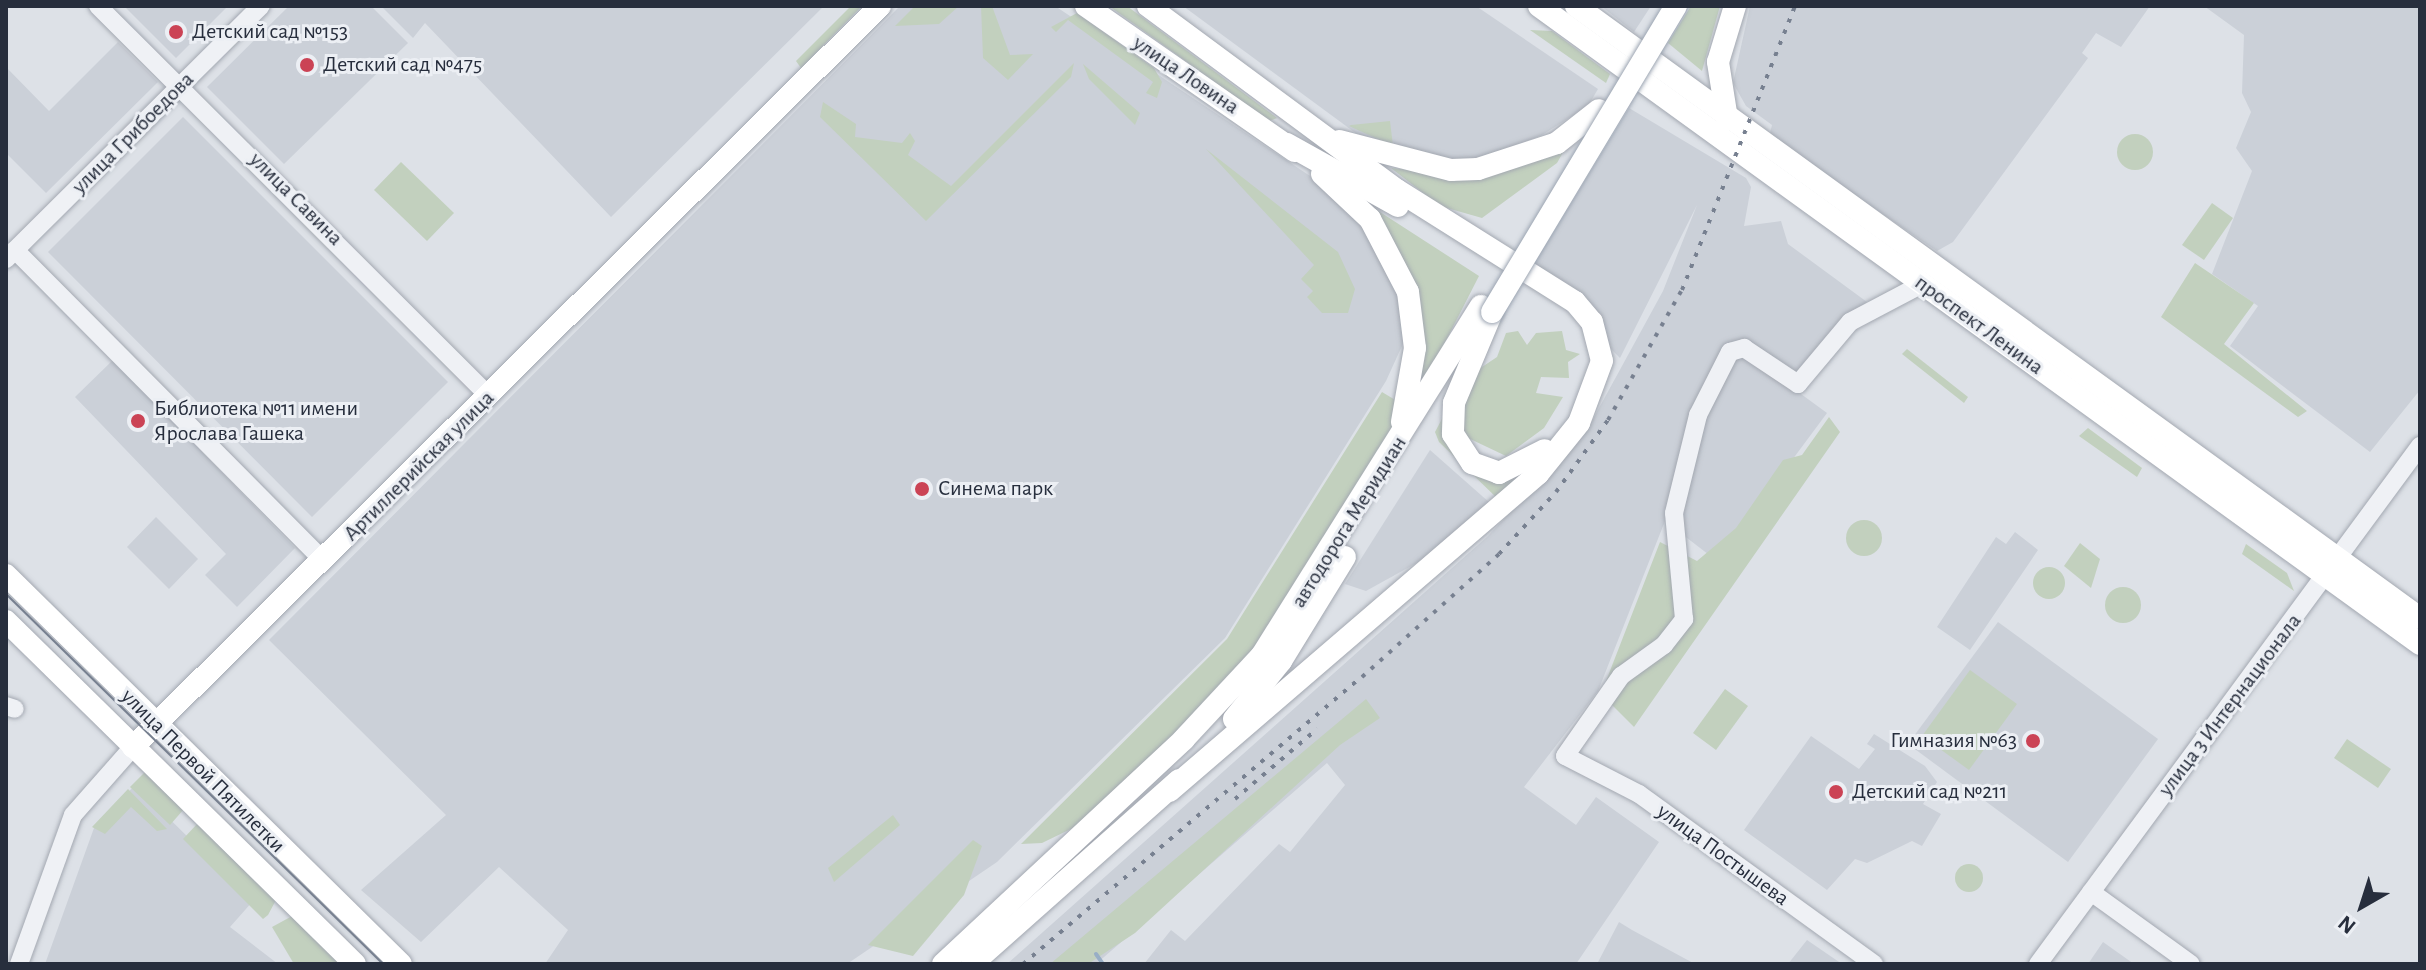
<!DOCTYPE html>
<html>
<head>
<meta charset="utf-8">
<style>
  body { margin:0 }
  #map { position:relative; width:2426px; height:970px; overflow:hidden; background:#dde1e7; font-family:"Alegreya Sans",sans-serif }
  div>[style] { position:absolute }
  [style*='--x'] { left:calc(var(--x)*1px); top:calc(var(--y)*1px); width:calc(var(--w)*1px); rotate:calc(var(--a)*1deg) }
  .built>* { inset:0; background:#cbd0d8 }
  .green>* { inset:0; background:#c2d0be }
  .round { border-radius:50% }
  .stream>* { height:4px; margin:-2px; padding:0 2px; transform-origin:2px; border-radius:2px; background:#98aec6 }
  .roads { filter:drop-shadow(0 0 2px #a3a8b1) drop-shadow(0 0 2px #a3a8b1) }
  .minor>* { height:18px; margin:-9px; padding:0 9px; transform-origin:9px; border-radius:9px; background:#eff1f5 }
  .major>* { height:22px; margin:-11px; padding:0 11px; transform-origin:11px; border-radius:11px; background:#fff }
  .tram>* { height:2px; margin:-1px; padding:0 1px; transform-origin:1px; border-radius:1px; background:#778090 }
  .rail>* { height:4px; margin-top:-2px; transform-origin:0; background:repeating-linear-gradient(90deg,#778090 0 4px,transparent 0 12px) }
  .bridges { filter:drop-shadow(0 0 2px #9ca5b2) drop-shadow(0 0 2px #9ca5b2) }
  .major-bridge>* { height:22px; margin:-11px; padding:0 11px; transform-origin:11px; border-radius:11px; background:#fff }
  .dots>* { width:22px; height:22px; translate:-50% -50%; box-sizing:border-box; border:4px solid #eceff4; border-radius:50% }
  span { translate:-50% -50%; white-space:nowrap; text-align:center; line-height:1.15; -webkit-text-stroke:6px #eceff4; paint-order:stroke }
  .poi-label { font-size:22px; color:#272e3d }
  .left { translate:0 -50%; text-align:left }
  .right { translate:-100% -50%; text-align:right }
  .street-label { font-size:22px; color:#272e3d }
  .frame { position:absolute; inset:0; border:8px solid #272e3d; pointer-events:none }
  .north { position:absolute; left:2322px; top:866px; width:80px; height:80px; -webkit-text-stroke:6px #eceff4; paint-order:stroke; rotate:219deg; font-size:22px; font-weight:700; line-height:32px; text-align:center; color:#272e3d }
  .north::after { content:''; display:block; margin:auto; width:28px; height:36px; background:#272e3d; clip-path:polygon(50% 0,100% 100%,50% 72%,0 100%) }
</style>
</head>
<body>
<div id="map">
  <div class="built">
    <i style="clip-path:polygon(124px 6px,228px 6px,176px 58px)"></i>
    <i style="clip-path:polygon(289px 6px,371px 6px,408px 43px,284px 164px,207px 87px)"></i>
    <i style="clip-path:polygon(381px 6px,824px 6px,611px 217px,425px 23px,413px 38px)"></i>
    <i style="clip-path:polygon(900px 6px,1055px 6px,1322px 184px,1358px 218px,1402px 303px,1406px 337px,1386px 381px,1225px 638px,997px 862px,847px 964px,545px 964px,568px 930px,499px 867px,421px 942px,361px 890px,446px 815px,269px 640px)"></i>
    <i style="clip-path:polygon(1183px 6px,1476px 6px,1598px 89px,1588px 106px,1542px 135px,1472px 163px,1380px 151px)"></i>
    <i style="clip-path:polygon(1601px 6px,1651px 6px,1634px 32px)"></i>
    <i style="clip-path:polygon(1750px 6px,2150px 6px,2121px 47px,2096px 33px,2082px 53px,2088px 58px,1953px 242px,1937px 251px,1769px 137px,1772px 125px,1746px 106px,1733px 83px)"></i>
    <i style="clip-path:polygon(2204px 6px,2420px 6px,2420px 390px,2370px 452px,2230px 346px,2258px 306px,2212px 274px,2252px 171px,2236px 148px,2251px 112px,2242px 93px,2244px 35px)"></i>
    <i style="clip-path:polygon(118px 42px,158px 82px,46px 193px,6px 153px,6px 67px,49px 111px)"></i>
    <i style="clip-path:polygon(1629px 108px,1746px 178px,1751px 187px,1744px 226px,1781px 221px,1788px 244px,1867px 302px,1831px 332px,1801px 394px,1827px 413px,1717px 561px,1665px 521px,1598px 691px,1524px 787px,1576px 825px,1596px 797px,1659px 842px,1576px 964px,1144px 964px,1171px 930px,1185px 941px,1279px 844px,1290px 852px,1345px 785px,1327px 763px,1096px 964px,1007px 964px,1488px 536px,1587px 430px,1663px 291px,1697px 205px,1620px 358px,1531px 269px)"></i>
    <i style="clip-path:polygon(183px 117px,448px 382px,312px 517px,48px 252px)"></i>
    <i style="clip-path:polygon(113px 360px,295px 548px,237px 607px,205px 575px,226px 554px,75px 397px)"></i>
    <i style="clip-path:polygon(1430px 450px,1490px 503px,1422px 560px,1366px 591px,1345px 584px)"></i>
    <i style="clip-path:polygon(156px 517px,198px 559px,169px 589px,127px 547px)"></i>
    <i style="clip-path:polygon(2015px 532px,2038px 550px,1970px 650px,1937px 627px,1996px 537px,2006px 544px)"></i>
    <i style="clip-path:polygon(1998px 622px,2158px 739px,2068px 862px,1908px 744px)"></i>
    <i style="clip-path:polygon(1874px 734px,1925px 766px,1937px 782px,1923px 804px,1941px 814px,1922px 846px,1912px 841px,1867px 863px,1855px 859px,1827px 890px,1744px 830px,1811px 736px,1859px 769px,1875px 749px,1867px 744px)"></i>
    <i style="clip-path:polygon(135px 785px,253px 901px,230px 927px,278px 964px,45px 964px,94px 828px)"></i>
    <i style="clip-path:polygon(1619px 922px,1632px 930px,1695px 964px,1597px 964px)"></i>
    <i style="clip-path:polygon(1807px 940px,1842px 964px,1788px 964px)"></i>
    <i style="clip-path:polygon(2103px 942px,2134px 964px,2088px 964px)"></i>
  </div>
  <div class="green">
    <i style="clip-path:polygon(851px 6px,862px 6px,801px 68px,796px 61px)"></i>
    <i style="clip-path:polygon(915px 6px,959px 6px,939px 24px,895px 26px)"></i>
    <i style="clip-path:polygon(981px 6px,992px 6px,1010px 55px,1033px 54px,1008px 80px,983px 58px)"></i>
    <i style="clip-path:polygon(1109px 6px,1127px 6px,1277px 118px,1269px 121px)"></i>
    <i style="clip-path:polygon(1691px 6px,1720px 6px,1702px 71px,1668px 43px)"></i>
    <i style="clip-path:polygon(1077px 13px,1154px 68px,1162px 82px,1157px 98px,1146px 93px,1153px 82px,1068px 20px,1056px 32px,1051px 27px)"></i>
    <i style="clip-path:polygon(1530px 30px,1552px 31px,1610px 74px,1606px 83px)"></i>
    <i style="clip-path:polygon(1074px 63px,1071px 77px,926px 221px,820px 117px,823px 102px,856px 124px,855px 137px,902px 143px,910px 133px,915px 141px,908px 155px,951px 186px)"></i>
    <i style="clip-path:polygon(1083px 64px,1140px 113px,1135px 125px,1089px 79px)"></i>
    <i style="clip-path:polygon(1390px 121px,1393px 146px,1349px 126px,1351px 125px)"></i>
    <i class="round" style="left:2117px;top:134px;width:36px;height:36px"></i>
    <i style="clip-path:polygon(1566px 147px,1557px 163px,1482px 218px,1440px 206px,1391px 168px,1464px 176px)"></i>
    <i style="clip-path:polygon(1206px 149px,1338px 252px,1355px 289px,1348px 313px,1322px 313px,1307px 297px,1313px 291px,1301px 279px,1314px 265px)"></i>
    <i style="clip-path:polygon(401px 162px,454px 213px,427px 241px,374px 190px)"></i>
    <i style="clip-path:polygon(1363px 201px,1479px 276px,1416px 399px,1423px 350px)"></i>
    <i style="clip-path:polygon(2212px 203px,2233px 218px,2204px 260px,2182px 245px)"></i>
    <i style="clip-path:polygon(2195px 263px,2254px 303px,2224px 344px,2307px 411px,2298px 417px,2161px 317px)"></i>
    <i style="clip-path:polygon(1518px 331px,1527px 345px,1536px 333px,1562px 331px,1566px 350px,1580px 354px,1568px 362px,1569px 378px,1541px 377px,1536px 393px,1563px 397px,1544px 428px,1506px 456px,1466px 437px,1458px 415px,1479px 369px,1497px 357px,1506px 333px)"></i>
    <i style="clip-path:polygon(1907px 349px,1968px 397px,1964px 403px,1902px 354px)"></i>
    <i style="clip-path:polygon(1382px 392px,1402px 404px,1397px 420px,1264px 636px,1221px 692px,1079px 825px,1042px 843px,1021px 844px,1227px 639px)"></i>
    <i style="clip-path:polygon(1445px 413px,1450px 445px,1516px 476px,1533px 470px,1499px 500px,1439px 442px,1435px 432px)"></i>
    <i style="clip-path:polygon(1829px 417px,1840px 432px,1634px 727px,1601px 694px,1660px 542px,1697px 561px,1736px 528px,1783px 460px,1802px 455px)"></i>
    <i style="clip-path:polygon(2088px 428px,2142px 468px,2137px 477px,2079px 436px)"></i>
    <i class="round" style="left:1846px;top:520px;width:36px;height:36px"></i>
    <i style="clip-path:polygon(2080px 543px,2100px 559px,2091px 588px,2064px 566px)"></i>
    <i style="clip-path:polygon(2246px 544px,2287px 573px,2294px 591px,2242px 554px)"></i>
    <i class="round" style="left:2033px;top:567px;width:32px;height:32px"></i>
    <i class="round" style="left:2105px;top:587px;width:36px;height:36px"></i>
    <i style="clip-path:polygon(1970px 670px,2017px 704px,1969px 770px,1922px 736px)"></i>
    <i style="clip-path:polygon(1725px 689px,1748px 706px,1716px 750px,1693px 733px)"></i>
    <i style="clip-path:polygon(1366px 699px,1380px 718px,1340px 745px,1135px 933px,1088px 964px,1050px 964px)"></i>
    <i style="clip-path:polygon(2347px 739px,2391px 769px,2378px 788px,2334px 758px)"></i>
    <i style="clip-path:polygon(145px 772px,184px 809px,170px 825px,130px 787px)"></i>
    <i style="clip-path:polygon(128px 789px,167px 829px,157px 831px,131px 807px,105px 834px,92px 827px)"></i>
    <i style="clip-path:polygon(893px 815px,900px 825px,834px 882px,828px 868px)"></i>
    <i style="clip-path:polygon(198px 823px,276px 900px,268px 915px,263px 919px,183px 839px)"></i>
    <i style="clip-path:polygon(973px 840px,982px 846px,964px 895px,913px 956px,868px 945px)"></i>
    <i class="round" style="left:1955px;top:864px;width:28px;height:28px"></i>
    <i style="clip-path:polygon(294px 915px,344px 964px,294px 964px,272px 927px)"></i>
  </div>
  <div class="stream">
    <i style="--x:1096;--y:954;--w:12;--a:55"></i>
  </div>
  <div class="roads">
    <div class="minor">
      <i style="--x:98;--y:6;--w:552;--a:44.93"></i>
      <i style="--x:15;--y:250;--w:438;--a:45.2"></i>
      <i style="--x:6;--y:259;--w:359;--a:-44.8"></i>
      <i style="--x:6;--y:706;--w:9;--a:18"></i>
      <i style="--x:2091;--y:892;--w:123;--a:35.8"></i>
      <i style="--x:19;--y:964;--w:158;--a:-70.1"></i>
      <i style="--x:73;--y:815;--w:91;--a:-48.6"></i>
      <i style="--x:1874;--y:964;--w:290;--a:-144.1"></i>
      <i style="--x:1639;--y:794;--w:83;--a:-152.8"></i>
      <i style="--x:1565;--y:756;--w:98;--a:-55"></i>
      <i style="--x:1621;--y:676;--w:53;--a:-35.8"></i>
      <i style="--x:1664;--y:645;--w:33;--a:-52"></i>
      <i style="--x:1684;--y:619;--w:106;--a:-95.4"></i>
      <i style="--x:1674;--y:513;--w:101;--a:-76.2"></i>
      <i style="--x:1698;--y:415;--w:71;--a:-63.1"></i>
      <i style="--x:1730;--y:352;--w:15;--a:-16"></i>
      <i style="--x:1744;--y:348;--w:65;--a:33.7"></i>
      <i style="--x:1798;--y:384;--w:81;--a:-50"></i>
      <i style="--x:1850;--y:322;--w:81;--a:-27.8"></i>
      <i style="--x:2038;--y:964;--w:644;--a:-53.59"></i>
    </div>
    <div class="major">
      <i style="--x:1086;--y:6;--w:254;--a:34.8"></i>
      <i style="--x:1148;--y:6;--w:310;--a:36.5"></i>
      <i style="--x:1397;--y:190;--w:210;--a:32.2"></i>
      <i style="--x:1575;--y:302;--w:26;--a:50"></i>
      <i style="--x:1592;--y:322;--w:40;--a:75.6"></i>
      <i style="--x:1602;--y:361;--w:66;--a:110.4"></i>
      <i style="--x:1579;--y:423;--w:65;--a:128.8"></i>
      <i style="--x:1538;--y:474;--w:486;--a:139.3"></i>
      <i style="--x:1539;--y:6;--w:1088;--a:35.91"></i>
      <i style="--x:1576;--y:6;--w:1043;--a:35.95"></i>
      <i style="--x:1727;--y:119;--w:58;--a:-99"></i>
      <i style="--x:1718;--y:62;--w:59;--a:-73.1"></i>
      <i style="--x:1339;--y:141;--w:116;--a:14.5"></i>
      <i style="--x:1451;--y:170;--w:27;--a:-2"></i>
      <i style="--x:1478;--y:169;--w:83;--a:-18.2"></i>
      <i style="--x:1557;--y:143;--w:53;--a:-38.2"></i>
      <i style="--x:1287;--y:144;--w:127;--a:29.2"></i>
      <i style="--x:1322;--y:174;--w:66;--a:43.2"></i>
      <i style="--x:1370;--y:219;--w:82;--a:62.5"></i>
      <i style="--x:1408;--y:292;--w:56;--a:82.9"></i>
      <i style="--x:1415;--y:348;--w:75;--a:100"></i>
      <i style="--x:1492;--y:312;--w:99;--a:112.7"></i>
      <i style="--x:1454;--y:403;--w:31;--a:92"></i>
      <i style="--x:1453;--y:434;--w:35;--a:57"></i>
      <i style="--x:1472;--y:463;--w:29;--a:20"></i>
      <i style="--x:1499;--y:473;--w:51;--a:-26.6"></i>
      <i style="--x:6;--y:575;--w:554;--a:44.56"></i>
      <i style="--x:6;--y:621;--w:489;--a:44.5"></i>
      <i style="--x:1234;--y:719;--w:75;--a:-51"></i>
      <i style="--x:1281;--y:661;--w:122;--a:-58.4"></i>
      <i style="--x:133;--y:747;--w:1052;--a:-44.77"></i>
      <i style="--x:943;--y:964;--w:330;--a:-43"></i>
      <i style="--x:1184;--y:739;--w:115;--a:-47.1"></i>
      <i style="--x:1262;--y:655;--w:412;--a:-57.9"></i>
      <i style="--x:972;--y:964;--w:277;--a:-41.6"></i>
    </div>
  </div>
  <div class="tram">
    <i style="--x:6;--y:594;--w:528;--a:44.46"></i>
  </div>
  <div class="rail">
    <i style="--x:1235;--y:799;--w:108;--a:-40.5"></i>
    <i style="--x:1023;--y:964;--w:444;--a:-40.3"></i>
    <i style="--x:1362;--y:677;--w:184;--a:-41.9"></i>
    <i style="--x:1499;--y:554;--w:84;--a:-47.4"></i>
    <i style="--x:1556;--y:492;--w:89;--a:-54.2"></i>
    <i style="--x:1608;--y:420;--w:150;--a:-60.4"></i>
    <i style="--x:1682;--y:290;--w:306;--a:-68.3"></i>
  </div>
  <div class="bridges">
    <div class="major-bridge">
      <i style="--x:1492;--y:312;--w:357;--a:-59"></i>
    </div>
  </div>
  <div class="dots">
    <i style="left:176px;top:32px;background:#cb4355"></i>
    <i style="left:307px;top:65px;background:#cb4355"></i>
    <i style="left:138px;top:421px;background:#cb4355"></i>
    <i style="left:922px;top:489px;background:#cb4355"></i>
    <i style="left:2033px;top:741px;background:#cb4355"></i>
    <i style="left:1836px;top:792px;background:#cb4355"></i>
  </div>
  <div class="poi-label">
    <span class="left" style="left:192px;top:32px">Детский сад №153</span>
    <span class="left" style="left:323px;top:65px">Детский сад №475</span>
    <span class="left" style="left:154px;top:421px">Библиотека №11 имени<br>Ярослава Гашека</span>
    <span class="left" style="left:938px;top:489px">Синема парк</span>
    <span class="right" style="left:2017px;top:741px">Гимназия №63</span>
    <span class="left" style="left:1852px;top:792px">Детский сад №211</span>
  </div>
  <div class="street-label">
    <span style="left:1186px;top:75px;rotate:34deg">улица Ловина</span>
    <span style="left:133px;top:133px;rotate:-45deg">улица Грибоедова</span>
    <span style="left:296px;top:199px;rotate:45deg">улица Савина</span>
    <span style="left:1979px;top:325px;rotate:36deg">проспект Ленина</span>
    <span style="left:419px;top:466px;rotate:-45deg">Артиллерийская улица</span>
    <span style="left:1349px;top:522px;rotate:-58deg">автодорога Меридиан</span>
    <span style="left:2230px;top:705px;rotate:-53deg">улица 3 Интернационала</span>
    <span style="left:203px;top:771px;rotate:45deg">улица Первой Пятилетки</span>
    <span style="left:1723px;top:855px;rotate:36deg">улица Постышева</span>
  </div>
  <div class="frame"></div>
  <div class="north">N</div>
</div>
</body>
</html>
